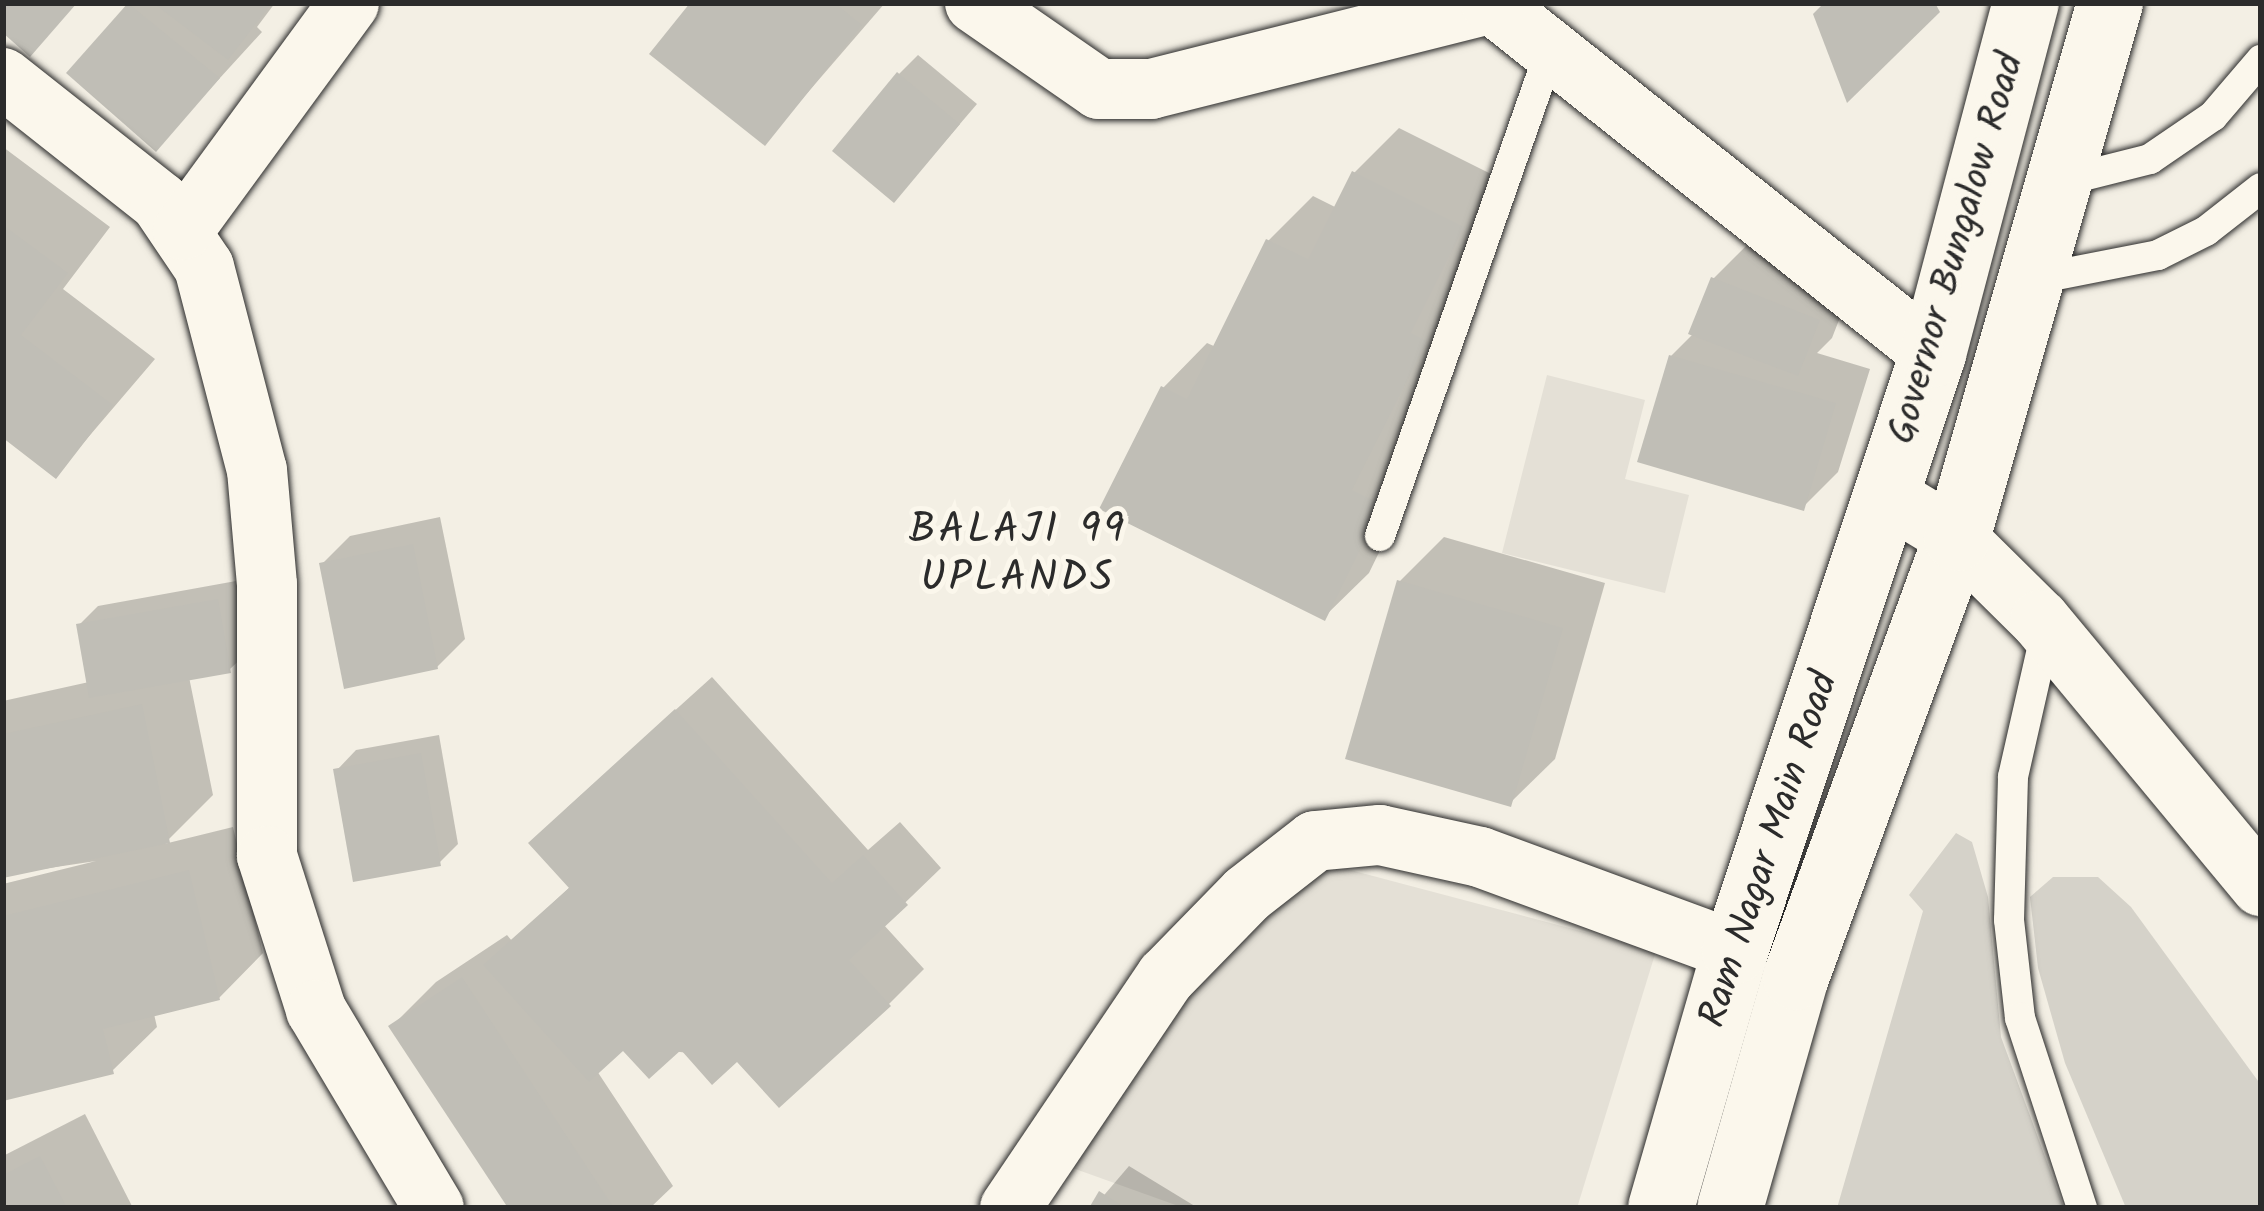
<!DOCTYPE html>
<html>
<head>
<meta charset="utf-8">
<style>
  body { margin:0 }
  #map { position:relative; width:2264px; height:1211px; overflow:hidden; background:#f3efe4; font-family:Kalam,sans-serif }
  div>[style] { position:absolute }
  [style*='--x'] { left:calc(var(--x)*1px); top:calc(var(--y)*1px); width:calc(var(--w)*1px); rotate:calc(var(--a)*1deg) }
  .built>* { inset:0; background:#e4e0d6 }
  .green>* { inset:0; background:#d5d2c9 }
  .shadow>* { inset:0; background:#0003 }
  .building>* { inset:0; background:#c0beb6 }
  .roads { filter:drop-shadow(0 0 3px #2b2b2b) drop-shadow(0 0 3px #2b2b2b) }
  .lane>* { height:30px; margin:-15px; padding:0 15px; transform-origin:15px; border-radius:15px; background:#fbf7ec }
  .street>* { height:60px; margin:-30px; padding:0 30px; transform-origin:30px; border-radius:30px; background:#fbf7ec }
  .primary>* { height:66px; margin:-33px; padding:0 33px; transform-origin:33px; border-radius:33px; background:#fbf7ec }
  span { translate:-50% -50%; white-space:nowrap; text-align:center; line-height:1.15; -webkit-text-stroke:10px #fbf7ec; paint-order:stroke }
  .street-label { font-size:39px; color:#2b2b2b }
  .neighbourhood-label { font-size:42px; color:#2b2b2b; letter-spacing:3px }
  .frame { position:absolute; inset:0; border:6px solid #2b2b2b; pointer-events:none }
</style>
</head>
<body>
<div id="map">
  <div class="built">
    <i style="clip-path:polygon(1547px 375px,1645px 400px,1625px 479px,1689px 495px,1665px 593px,1502px 553px)"></i>
    <i style="clip-path:polygon(1324px 863px,1656px 951px,1577px 1208px,1184px 1208px,1067px 1166px,1231px 936px)"></i>
  </div>
  <div class="green">
    <i style="clip-path:polygon(1956px 833px,1972px 842px,1988px 897px,2001px 1037px,2064px 1208px,1837px 1208px,1923px 911px,1909px 895px)"></i>
    <i style="clip-path:polygon(2053px 877px,2098px 877px,2131px 907px,2261px 1085px,2261px 1208px,2126px 1208px,2065px 1063px,2038px 968px,2030px 897px)"></i>
  </div>
  <div class="shadow">
    <i style="clip-path:polygon(132px 3px,275px 3px,257px 27px,262px 32px,156px 148px,70px 73px)"></i>
    <i style="clip-path:polygon(694px 3px,885px 3px,765px 142px)"></i>
    <i style="clip-path:polygon(918px 55px,977px 104px,912px 180px,899px 74px)"></i>
    <i style="clip-path:polygon(1399px 128px,1507px 182px,1469px 296px,1395px 445px,1424px 460px,1369px 573px,1324px 617px,1163px 388px,1207px 343px,1216px 347px,1269px 240px,1313px 196px,1337px 208px,1354px 173px)"></i>
    <i style="clip-path:polygon(3px 147px,110px 227px,63px 289px,155px 359px,56px 475px,3px 434px)"></i>
    <i style="clip-path:polygon(1748px 244px,1853px 284px,1832px 338px,1817px 353px,1870px 369px,1838px 472px,1803px 507px,1671px 356px,1694px 333px,1713px 279px)"></i>
    <i style="clip-path:polygon(440px 517px,465px 639px,437px 667px,322px 564px,350px 536px)"></i>
    <i style="clip-path:polygon(1444px 537px,1605px 583px,1555px 759px,1510px 803px,1399px 582px)"></i>
    <i style="clip-path:polygon(236px 581px,249px 651px,229px 670px,189px 677px,213px 795px,164px 844px,233px 827px,263px 953px,219px 998px,154px 1014px,157px 1027px,112px 1071px,3px 1098px,3px 884px,96px 861px,3px 875px,3px 701px,89px 682px,79px 625px,98px 606px)"></i>
    <i style="clip-path:polygon(712px 677px,868px 850px,900px 822px,941px 868px,883px 924px,924px 969px,889px 1004px,737px 1058px,623px 1046px,597px 1071px,673px 1186px,650px 1208px,512px 1208px,392px 1026px,436px 982px,507px 935px,512px 941px,571px 886px,567px 808px)"></i>
    <i style="clip-path:polygon(439px 735px,458px 844px,439px 863px,337px 770px,356px 750px)"></i>
    <i style="clip-path:polygon(85px 1114px,133px 1208px,3px 1208px,3px 1156px)"></i>
    <i style="clip-path:polygon(1129px 1166px,1198px 1208px,1093px 1208px)"></i>
  </div>
  <div class="building">
    <i style="clip-path:polygon(3px 3px,77px 3px,30px 57px,3px 33px)"></i>
    <i style="clip-path:polygon(128px 3px,220px 78px,156px 152px,66px 73px)"></i>
    <i style="clip-path:polygon(153px 3px,272px 3px,228px 60px)"></i>
    <i style="clip-path:polygon(690px 3px,835px 3px,862px 25px,765px 146px,649px 54px)"></i>
    <i style="clip-path:polygon(1824px 3px,1935px 3px,1940px 12px,1847px 103px,1813px 14px)"></i>
    <i style="clip-path:polygon(897px 72px,960px 124px,894px 203px,832px 151px)"></i>
    <i style="clip-path:polygon(1352px 171px,1464px 227px,1411px 333px,1427px 341px,1352px 490px,1382px 505px,1325px 621px,1099px 509px,1161px 386px,1187px 399px,1266px 239px,1308px 259px)"></i>
    <i style="clip-path:polygon(3px 225px,68px 273px,21px 335px,113px 405px,56px 479px,3px 438px)"></i>
    <i style="clip-path:polygon(1711px 277px,1820px 320px,1798px 376px,1688px 334px)"></i>
    <i style="clip-path:polygon(1669px 355px,1836px 403px,1804px 511px,1637px 462px)"></i>
    <i style="clip-path:polygon(413px 544px,438px 669px,344px 689px,319px 563px)"></i>
    <i style="clip-path:polygon(1397px 580px,1563px 628px,1511px 807px,1345px 759px)"></i>
    <i style="clip-path:polygon(218px 599px,231px 673px,89px 698px,76px 624px)"></i>
    <i style="clip-path:polygon(142px 704px,170px 843px,3px 878px,3px 734px)"></i>
    <i style="clip-path:polygon(675px 709px,832px 883px,863px 855px,908px 905px,849px 960px,891px 1006px,779px 1108px,737px 1062px,712px 1085px,681px 1050px,649px 1079px,623px 1051px,589px 1082px,483px 965px,569px 888px,528px 843px)"></i>
    <i style="clip-path:polygon(421px 753px,441px 866px,353px 882px,333px 769px)"></i>
    <i style="clip-path:polygon(189px 870px,220px 1000px,103px 1029px,114px 1074px,3px 1101px,3px 916px)"></i>
    <i style="clip-path:polygon(462px 977px,614px 1208px,508px 1208px,388px 1026px)"></i>
    <i style="clip-path:polygon(40px 1156px,67px 1208px,3px 1208px,3px 1175px)"></i>
    <i style="clip-path:polygon(1099px 1191px,1126px 1208px,1089px 1208px)"></i>
  </div>
  <div class="roads">
    <div class="lane">
      <i style="--x:2063;--y:181;--w:90;--a:-14.2"></i>
      <i style="--x:2150;--y:159;--w:76;--a:-34.3"></i>
      <i style="--x:2213;--y:116;--w:74;--a:-49.4"></i>
      <i style="--x:2036;--y:279;--w:124;--a:-11.1"></i>
      <i style="--x:2158;--y:255;--w:54;--a:-26.6"></i>
      <i style="--x:2206;--y:231;--w:70;--a:-38"></i>
      <i style="--x:1380;--y:536;--w:514;--a:-70.68"></i>
      <i style="--x:2047;--y:627;--w:154;--a:102.8"></i>
      <i style="--x:2013;--y:777;--w:143;--a:91.6"></i>
      <i style="--x:2009;--y:920;--w:99;--a:83.6"></i>
      <i style="--x:2020;--y:1018;--w:200;--a:71.9"></i>
    </div>
    <div class="street">
      <i style="--x:975;--y:3;--w:151;--a:34.7"></i>
      <i style="--x:1099;--y:89;--w:52;--a:0"></i>
      <i style="--x:1151;--y:89;--w:353;--a:-14.1"></i>
      <i style="--x:1491;--y:3;--w:564;--a:38.45"></i>
      <i style="--x:3;--y:78;--w:200;--a:38.3"></i>
      <i style="--x:160;--y:202;--w:78;--a:55.9"></i>
      <i style="--x:204;--y:267;--w:210;--a:75.4"></i>
      <i style="--x:257;--y:470;--w:115;--a:85"></i>
      <i style="--x:267;--y:585;--w:271;--a:90"></i>
      <i style="--x:267;--y:856;--w:162;--a:72.3"></i>
      <i style="--x:316;--y:1010;--w:230;--a:59.2"></i>
      <i style="--x:183;--y:230;--w:281;--a:-53.8"></i>
      <i style="--x:1884;--y:494;--w:85;--a:31.1"></i>
      <i style="--x:1957;--y:538;--w:117;--a:44.7"></i>
      <i style="--x:2040;--y:620;--w:346;--a:50.3"></i>
      <i style="--x:1010;--y:1208;--w:279;--a:-56"></i>
      <i style="--x:1166;--y:977;--w:116;--a:-45.7"></i>
      <i style="--x:1247;--y:894;--w:86;--a:-37.9"></i>
      <i style="--x:1315;--y:841;--w:65;--a:-5.3"></i>
      <i style="--x:1380;--y:835;--w:102;--a:12.4"></i>
      <i style="--x:1480;--y:857;--w:272;--a:20.2"></i>
    </div>
    <div class="primary">
      <i style="--x:1661;--y:1208;--w:267;--a:-73.9"></i>
      <i style="--x:1735;--y:951;--w:629;--a:-71.65"></i>
      <i style="--x:1933;--y:354;--w:363;--a:-75.2"></i>
      <i style="--x:1730;--y:1208;--w:240;--a:-74.1"></i>
      <i style="--x:1796;--y:977;--w:468;--a:-69.9"></i>
      <i style="--x:1957;--y:538;--w:556;--a:-74.04"></i>
    </div>
  </div>
  <div class="street-label">
    <span style="left:1958px;top:249px;rotate:-74deg">Governor Bungalow Road</span>
    <span style="left:1770px;top:850px;rotate:-72deg">Ram Nagar Main Road</span>
  </div>
  <div class="neighbourhood-label">
    <span style="left:1018px;top:555px">BALAJI 99<br>UPLANDS</span>
  </div>
  <div class="frame"></div>
</div>
</body>
</html>
